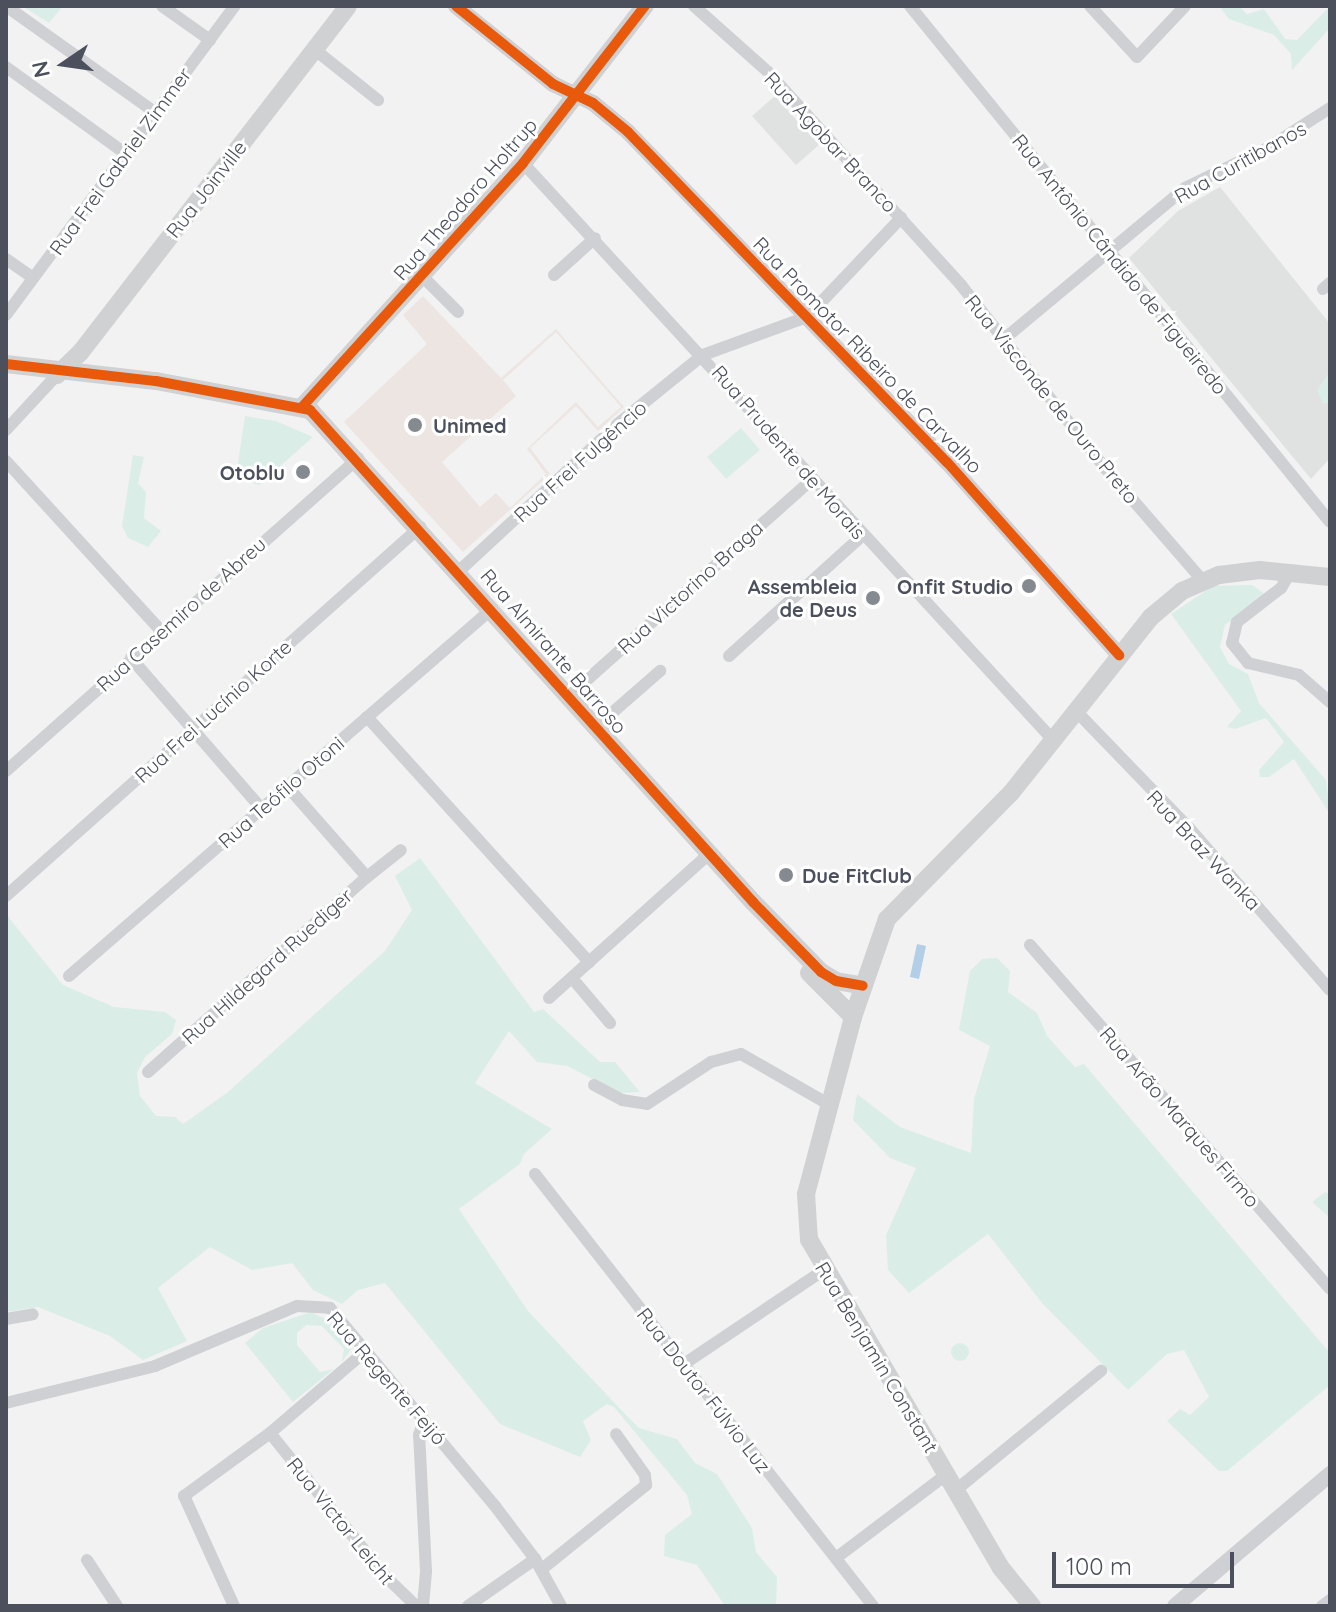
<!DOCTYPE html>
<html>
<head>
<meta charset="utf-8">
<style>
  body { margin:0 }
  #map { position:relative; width:1336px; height:1612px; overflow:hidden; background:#f2f2f2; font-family:Quicksand,sans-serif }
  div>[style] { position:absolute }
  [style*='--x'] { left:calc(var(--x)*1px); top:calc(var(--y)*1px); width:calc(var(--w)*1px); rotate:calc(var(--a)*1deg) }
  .education>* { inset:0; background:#e0e1e1 }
  .medical>* { inset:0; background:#ece5e2 }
  .green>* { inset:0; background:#daeee7 }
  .round { border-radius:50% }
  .water>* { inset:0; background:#b3cee7 }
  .minor>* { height:12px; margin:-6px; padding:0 6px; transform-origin:6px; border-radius:6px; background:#ced0d3 }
  .tertiary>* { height:16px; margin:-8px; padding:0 8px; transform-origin:8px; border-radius:8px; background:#ced0d3 }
  .secondary>* { height:18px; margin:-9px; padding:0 9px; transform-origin:9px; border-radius:9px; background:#d0d1d3 }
  .cycleway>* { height:10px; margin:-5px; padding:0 5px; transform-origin:5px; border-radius:5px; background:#e8590c }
  .dots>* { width:22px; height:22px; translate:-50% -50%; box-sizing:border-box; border:4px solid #fff; border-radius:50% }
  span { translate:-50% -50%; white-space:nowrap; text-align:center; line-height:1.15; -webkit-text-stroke:6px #fff; paint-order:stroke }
  .street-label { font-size:20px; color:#4b505c }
  .poi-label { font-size:20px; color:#4b505c; font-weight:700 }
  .left { translate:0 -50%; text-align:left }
  .right { translate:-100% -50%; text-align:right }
  .frame { position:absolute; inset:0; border:8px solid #4b505c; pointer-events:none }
  .north { position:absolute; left:24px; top:24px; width:80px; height:80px; -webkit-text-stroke:6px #fff; paint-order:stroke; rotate:257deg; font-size:22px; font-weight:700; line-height:32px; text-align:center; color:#4b505c }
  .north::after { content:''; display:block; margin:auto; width:28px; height:36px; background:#4b505c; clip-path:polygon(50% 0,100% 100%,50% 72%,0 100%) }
  .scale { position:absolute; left:1052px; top:1552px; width:182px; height:36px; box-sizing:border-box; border:4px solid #4b505c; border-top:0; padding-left:10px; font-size:24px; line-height:28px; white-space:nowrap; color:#4b505c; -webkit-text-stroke:6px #fff; paint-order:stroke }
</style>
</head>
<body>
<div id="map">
  <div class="education">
    <i style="clip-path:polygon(775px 96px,819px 145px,796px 165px,752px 116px)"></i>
    <i style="clip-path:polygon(1220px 187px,1330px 324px,1330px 458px,1311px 479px,1129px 258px,1178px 211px)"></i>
  </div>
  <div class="medical">
    <i style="clip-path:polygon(evenodd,423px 296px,501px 378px,556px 329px,624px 407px,598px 431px,576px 406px,530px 448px,550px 474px,463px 552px,344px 422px,427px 344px,403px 315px,423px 296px,556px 332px,621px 407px,598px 427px,576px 402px,527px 449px,546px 474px,510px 508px,496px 493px,480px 507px,442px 462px,516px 396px,503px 380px,556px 332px)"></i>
  </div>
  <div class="green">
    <i style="clip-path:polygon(22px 6px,63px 6px,49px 23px)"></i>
    <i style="clip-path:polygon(1219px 6px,1239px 6px,1247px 14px,1264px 9px,1285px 39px,1297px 40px,1330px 6px,1330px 28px,1292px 70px,1291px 54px,1274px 35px,1229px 19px)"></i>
    <i style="clip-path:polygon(1330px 371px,1330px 402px,1323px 404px,1317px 390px)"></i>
    <i style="clip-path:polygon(245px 416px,276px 421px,313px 437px,259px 485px,236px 477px)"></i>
    <i style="clip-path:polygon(741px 428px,760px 450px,726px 479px,707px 457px)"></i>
    <i style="clip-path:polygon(133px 455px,144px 457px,138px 483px,146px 492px,144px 518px,161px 531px,148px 547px,128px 538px,122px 526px)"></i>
    <i style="clip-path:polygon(1252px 585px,1265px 594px,1225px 625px,1220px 647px,1229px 664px,1248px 674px,1259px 703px,1326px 780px,1330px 814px,1294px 759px,1269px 777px,1260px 777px,1259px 770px,1284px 742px,1266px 718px,1235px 729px,1227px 727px,1241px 711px,1171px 614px,1213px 586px)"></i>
    <i style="clip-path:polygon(420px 858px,534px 1012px,543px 1009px,600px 1062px,615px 1062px,640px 1092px,620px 1093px,567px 1066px,537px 1062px,509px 1031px,475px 1083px,552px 1129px,524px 1154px,520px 1164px,459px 1209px,528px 1311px,624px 1413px,639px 1428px,677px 1439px,695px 1463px,717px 1474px,752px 1528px,756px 1552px,777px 1577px,776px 1606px,725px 1606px,697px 1565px,664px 1556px,665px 1535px,692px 1514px,687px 1495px,614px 1407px,607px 1404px,583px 1421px,591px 1440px,580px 1457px,500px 1424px,385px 1283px,358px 1290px,342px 1304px,313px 1290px,292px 1263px,252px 1270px,210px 1247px,158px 1288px,187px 1341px,143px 1360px,110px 1336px,38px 1307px,6px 1312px,6px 914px,63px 985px,114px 1007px,165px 1012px,176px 1020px,172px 1034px,145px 1057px,137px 1073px,140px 1096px,156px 1116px,175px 1117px,183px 1124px,228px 1092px,385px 951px,412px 910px,395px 876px)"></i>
    <i style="clip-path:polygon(997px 958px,1010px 971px,1008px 992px,1037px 1013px,1047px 1036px,1075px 1067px,1084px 1064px,1330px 1353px,1330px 1385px,1227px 1471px,1219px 1471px,1167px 1421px,1180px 1409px,1190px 1415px,1209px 1397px,1184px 1350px,1167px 1354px,1128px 1390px,1042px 1303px,988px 1234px,909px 1293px,888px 1270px,886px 1235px,916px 1168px,890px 1158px,853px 1120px,857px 1094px,900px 1127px,971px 1153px,974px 1099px,990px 1046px,959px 1030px,970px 971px,982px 959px)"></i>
    <i style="clip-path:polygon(1325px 1192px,1330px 1194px,1330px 1218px,1312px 1202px)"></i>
    <i style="clip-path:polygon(311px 1312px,336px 1324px,351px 1349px,342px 1362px,344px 1349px,322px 1326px,306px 1325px,297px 1333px,297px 1345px,320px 1372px,334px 1369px,293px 1402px,245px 1343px,263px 1328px)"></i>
    <i class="round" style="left:951px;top:1343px;width:18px;height:18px"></i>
  </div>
  <div class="water">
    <i style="clip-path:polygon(917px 944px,926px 946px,919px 979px,910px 977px)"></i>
  </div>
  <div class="minor">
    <i style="--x:6;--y:6;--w:184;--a:35.5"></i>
    <i style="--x:162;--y:6;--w:59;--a:35.3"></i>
    <i style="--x:694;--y:6;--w:99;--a:41.7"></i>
    <i style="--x:768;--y:72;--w:287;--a:47.8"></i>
    <i style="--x:961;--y:285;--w:234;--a:51.8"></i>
    <i style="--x:1106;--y:469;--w:148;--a:49.1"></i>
    <i style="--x:910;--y:6;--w:665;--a:50.86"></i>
    <i style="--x:1090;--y:6;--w:69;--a:47.3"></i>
    <i style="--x:1137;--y:57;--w:70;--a:-46.7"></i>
    <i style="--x:314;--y:49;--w:82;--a:38.6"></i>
    <i style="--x:6;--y:67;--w:148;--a:35.9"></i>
    <i style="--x:523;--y:163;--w:785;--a:47.43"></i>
    <i style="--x:6;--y:259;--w:33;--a:35"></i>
    <i style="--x:554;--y:275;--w:55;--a:-42.1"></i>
    <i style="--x:422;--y:276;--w:51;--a:45"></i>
    <i style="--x:1323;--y:289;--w:9;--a:-41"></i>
    <i style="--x:6;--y:315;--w:385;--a:-53.5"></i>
    <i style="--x:1004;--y:339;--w:236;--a:-39.8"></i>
    <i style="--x:1185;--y:188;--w:90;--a:-25.7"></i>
    <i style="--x:1266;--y:149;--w:76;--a:-32.6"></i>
    <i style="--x:6;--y:430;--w:72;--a:-47.2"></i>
    <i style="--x:6;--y:461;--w:230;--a:47.6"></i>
    <i style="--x:459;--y:571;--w:218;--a:-42.8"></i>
    <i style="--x:619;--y:423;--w:108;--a:-39"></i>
    <i style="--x:703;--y:355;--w:111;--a:-20.1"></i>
    <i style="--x:807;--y:317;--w:137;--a:-46.5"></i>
    <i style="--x:1291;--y:571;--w:20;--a:120"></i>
    <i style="--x:1281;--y:588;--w:56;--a:142.3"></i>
    <i style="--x:1237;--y:622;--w:22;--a:103"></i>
    <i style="--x:1232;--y:643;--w:26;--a:51"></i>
    <i style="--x:1248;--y:663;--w:52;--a:13.2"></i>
    <i style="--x:1299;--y:675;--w:41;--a:41.1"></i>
    <i style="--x:729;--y:656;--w:179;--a:-42.1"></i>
    <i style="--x:131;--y:658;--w:200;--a:49.1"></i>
    <i style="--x:570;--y:695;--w:323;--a:-41.7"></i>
    <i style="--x:1076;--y:711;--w:164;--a:46"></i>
    <i style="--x:1190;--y:829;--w:213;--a:49"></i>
    <i style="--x:367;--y:717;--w:331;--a:47.8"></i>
    <i style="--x:597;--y:726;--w:84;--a:-41.1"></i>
    <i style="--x:6;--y:771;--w:471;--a:-41.6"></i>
    <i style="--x:367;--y:877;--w:43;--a:-38.5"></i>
    <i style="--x:6;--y:896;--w:555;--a:-41.71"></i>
    <i style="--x:1030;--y:945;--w:456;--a:48.9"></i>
    <i style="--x:69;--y:976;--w:561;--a:-40.96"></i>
    <i style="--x:572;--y:978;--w:59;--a:49.8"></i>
    <i style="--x:549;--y:998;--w:217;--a:-42"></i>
    <i style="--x:148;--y:1072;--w:293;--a:-41.7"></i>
    <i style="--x:367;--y:877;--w:121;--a:-131.3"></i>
    <i style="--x:594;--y:1085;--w:32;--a:28"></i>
    <i style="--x:622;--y:1100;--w:25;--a:9"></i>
    <i style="--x:647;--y:1104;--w:77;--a:-33.3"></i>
    <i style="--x:711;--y:1062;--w:31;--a:-15"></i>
    <i style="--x:741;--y:1054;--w:103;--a:29.8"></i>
    <i style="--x:535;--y:1174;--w:549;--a:51.96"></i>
    <i style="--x:6;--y:1319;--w:27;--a:-10"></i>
    <i style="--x:684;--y:1364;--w:169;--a:-33.9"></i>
    <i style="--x:6;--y:1403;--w:154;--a:-13.9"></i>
    <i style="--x:155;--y:1366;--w:154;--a:-22.9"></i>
    <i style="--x:297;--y:1306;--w:33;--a:3"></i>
    <i style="--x:330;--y:1308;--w:258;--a:50.2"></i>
    <i style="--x:495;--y:1506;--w:66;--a:53"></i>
    <i style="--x:535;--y:1559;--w:54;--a:61"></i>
    <i style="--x:270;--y:1433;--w:182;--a:51.2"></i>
    <i style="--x:384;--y:1575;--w:45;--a:44.1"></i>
    <i style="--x:956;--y:1490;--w:188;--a:-39.4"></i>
    <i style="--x:836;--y:1558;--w:139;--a:-37.1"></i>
    <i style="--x:87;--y:1560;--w:55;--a:56.9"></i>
    <i style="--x:542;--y:1569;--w:134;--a:-38.9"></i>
    <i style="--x:646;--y:1485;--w:10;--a:-96"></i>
    <i style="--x:645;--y:1475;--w:50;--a:-125.3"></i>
    <i style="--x:234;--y:1606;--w:121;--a:-114.4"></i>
    <i style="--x:184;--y:1496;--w:107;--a:-36.2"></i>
    <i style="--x:270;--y:1433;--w:128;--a:-40.6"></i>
    <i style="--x:423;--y:1606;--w:35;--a:-85"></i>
    <i style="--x:426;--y:1571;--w:136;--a:-92.9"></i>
    <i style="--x:419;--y:1435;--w:16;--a:-72"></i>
    <i style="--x:468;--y:1606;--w:82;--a:-35"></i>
    <i style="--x:1322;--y:1606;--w:10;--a:-37"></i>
  </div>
  <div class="tertiary">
    <i style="--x:456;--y:6;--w:124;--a:38.8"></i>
    <i style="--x:553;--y:84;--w:44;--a:25.4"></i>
    <i style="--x:593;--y:103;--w:45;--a:39.6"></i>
    <i style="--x:628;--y:132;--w:459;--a:46"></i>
    <i style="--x:947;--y:462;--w:259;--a:48.3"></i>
    <i style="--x:1175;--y:1606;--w:204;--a:-40.4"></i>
  </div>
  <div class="secondary">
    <i style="--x:6;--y:364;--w:151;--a:6.5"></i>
    <i style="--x:156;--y:381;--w:157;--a:10.7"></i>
    <i style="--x:310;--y:410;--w:662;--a:48"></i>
    <i style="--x:753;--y:902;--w:98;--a:45.8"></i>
    <i style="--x:821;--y:972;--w:17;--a:31"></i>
    <i style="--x:836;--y:981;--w:27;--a:10"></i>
    <i style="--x:57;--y:375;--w:32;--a:-44"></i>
    <i style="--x:80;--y:353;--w:438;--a:-52.3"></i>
    <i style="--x:302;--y:407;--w:329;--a:-47.8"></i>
    <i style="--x:523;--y:163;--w:199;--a:-52.2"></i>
    <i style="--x:809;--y:973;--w:62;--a:45"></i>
    <i style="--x:1032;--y:1606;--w:49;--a:-129.2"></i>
    <i style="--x:1001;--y:1568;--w:380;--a:-120.3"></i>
    <i style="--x:809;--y:1240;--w:46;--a:-93.7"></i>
    <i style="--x:806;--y:1194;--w:183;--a:-75.1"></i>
    <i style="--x:853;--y:1017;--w:104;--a:-70.9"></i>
    <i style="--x:887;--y:919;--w:177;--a:-45.5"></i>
    <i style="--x:1011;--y:793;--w:225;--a:-51.5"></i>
    <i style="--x:1151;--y:617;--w:40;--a:-40"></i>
    <i style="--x:1182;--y:591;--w:40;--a:-23.4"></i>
    <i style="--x:1219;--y:575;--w:41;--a:-7"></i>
    <i style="--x:1260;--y:570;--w:70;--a:5.7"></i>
  </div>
  <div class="cycleway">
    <i style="--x:456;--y:6;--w:124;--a:38.8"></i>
    <i style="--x:553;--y:84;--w:44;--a:25.4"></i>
    <i style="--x:593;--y:103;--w:45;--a:39.6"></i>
    <i style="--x:628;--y:132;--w:459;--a:46"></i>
    <i style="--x:947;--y:462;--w:259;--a:48.3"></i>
    <i style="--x:6;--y:364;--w:151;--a:6.5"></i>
    <i style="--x:156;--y:381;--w:157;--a:10.7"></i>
    <i style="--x:310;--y:410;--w:662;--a:48"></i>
    <i style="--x:753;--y:902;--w:98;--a:45.8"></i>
    <i style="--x:821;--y:972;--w:17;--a:31"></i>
    <i style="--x:836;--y:981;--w:27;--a:10"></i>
    <i style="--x:302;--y:407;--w:329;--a:-47.8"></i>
    <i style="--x:523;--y:163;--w:199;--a:-52.2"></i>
  </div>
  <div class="dots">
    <i style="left:415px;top:425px;background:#858990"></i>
    <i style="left:303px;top:472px;background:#858990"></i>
    <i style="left:1029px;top:586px;background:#858990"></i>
    <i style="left:873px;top:598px;background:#858990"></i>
    <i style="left:786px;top:875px;background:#858990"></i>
  </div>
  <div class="street-label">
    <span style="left:831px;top:142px;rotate:47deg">Rua Agobar Branco</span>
    <span style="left:120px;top:161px;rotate:-54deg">Rua Frei Gabriel Zimmer</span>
    <span style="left:1240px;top:162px;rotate:-29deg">Rua Curitibanos</span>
    <span style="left:206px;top:189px;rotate:-52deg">Rua Joinville</span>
    <span style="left:465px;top:199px;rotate:-49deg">Rua Theodoro Holtrup</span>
    <span style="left:1120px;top:264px;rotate:51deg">Rua Antônio Cândido de Figueiredo</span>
    <span style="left:868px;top:355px;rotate:46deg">Rua Promotor Ribeiro de Carvalho</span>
    <span style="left:1052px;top:399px;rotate:51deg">Rua Visconde de Ouro Preto</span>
    <span style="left:789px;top:452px;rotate:49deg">Rua Prudente de Morais</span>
    <span style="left:580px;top:461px;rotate:-42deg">Rua Frei Fulgêncio</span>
    <span style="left:690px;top:587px;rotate:-42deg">Rua Victorino Braga</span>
    <span style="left:181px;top:614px;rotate:-42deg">Rua Casemiro de Abreu</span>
    <span style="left:554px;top:651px;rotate:49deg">Rua Almirante Barroso</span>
    <span style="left:213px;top:711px;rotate:-42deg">Rua Frei Lucínio Korte</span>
    <span style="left:281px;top:792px;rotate:-41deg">Rua Teófilo Otoni</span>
    <span style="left:1204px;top:850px;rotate:47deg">Rua Braz Wanka</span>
    <span style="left:267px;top:966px;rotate:-42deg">Rua Hildegard Ruediger</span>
    <span style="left:1180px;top:1117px;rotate:49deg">Rua Arão Marques Firmo</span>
    <span style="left:877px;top:1357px;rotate:59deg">Rua Benjamin Constant</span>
    <span style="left:387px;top:1378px;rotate:49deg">Rua Regente Feijó</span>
    <span style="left:704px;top:1390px;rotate:52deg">Rua Doutor Fúlvio Luz</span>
    <span style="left:341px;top:1521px;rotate:51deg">Rua Victor Leicht</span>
  </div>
  <div class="poi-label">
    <span class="left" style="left:433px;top:425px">Unimed</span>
    <span class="right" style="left:285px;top:472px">Otoblu</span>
    <span class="right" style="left:857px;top:598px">Assembleia<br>de Deus</span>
    <span class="right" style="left:1013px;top:586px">Onfit Studio</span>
    <span class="left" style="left:802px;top:875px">Due FitClub</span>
  </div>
  <div class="frame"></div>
  <div class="north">N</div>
  <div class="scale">100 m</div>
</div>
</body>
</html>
